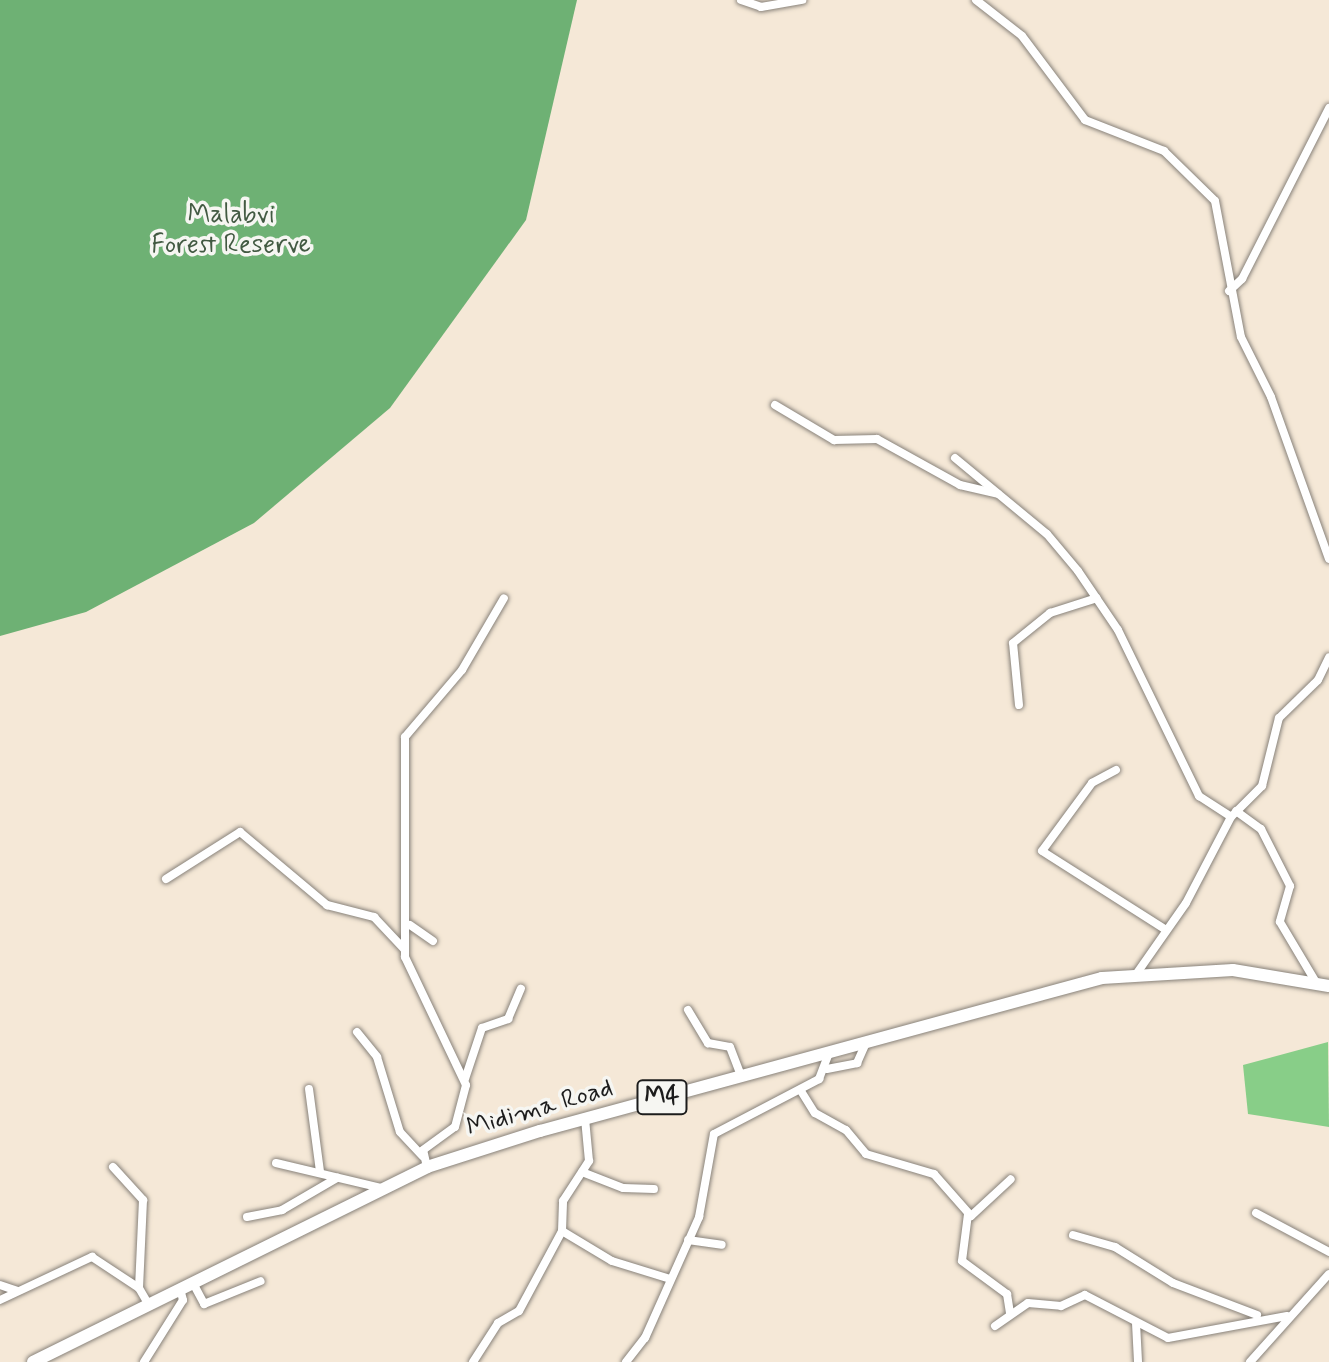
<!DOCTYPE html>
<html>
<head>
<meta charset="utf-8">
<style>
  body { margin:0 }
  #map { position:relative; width:1329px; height:1362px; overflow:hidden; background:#f5e8d7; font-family:Mynerve,sans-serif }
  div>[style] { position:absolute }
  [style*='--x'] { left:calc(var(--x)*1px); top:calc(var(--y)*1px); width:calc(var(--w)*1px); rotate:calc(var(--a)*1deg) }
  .green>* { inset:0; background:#88ce88 }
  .forest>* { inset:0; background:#6eb174 }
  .roads { filter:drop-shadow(0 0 2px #88827a) drop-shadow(0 0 2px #88827a) }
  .minor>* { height:8px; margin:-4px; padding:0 4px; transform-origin:4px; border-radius:4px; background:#fff }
  .primary>* { height:12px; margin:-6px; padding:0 6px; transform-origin:6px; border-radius:6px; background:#fff }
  span { translate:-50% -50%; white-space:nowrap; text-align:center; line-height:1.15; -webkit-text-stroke:7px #f6f6f2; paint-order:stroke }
  .shield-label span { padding:2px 6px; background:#f6f6f2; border:2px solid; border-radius:6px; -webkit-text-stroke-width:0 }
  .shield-label { font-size:24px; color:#1c1c1c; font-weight:700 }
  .park-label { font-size:26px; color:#425a42 }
  .street-label { font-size:26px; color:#1c1c1c }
</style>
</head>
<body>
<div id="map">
  <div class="green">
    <i style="clip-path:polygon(1328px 1042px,1329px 1127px,1248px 1114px,1243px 1065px)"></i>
  </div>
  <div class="forest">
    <i style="clip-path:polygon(0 0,577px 0,526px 220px,390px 408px,254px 523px,86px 612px,0 636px)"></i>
  </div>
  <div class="roads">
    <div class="minor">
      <i style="--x:741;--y:0;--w:21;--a:19"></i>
      <i style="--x:761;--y:7;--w:42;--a:-9.7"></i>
      <i style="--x:976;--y:0;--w:58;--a:38"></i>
      <i style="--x:1022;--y:36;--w:105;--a:53.1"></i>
      <i style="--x:1085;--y:120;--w:85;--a:21.4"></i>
      <i style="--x:1164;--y:151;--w:71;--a:44.4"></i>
      <i style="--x:1215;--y:201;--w:138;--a:79.2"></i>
      <i style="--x:1241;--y:337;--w:67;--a:63.4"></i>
      <i style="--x:1271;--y:397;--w:172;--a:70.3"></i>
      <i style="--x:1229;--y:291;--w:18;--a:-43"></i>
      <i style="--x:1242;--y:279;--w:192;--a:-63"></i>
      <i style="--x:775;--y:405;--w:69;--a:30.7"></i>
      <i style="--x:834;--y:440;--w:43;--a:-1.3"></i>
      <i style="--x:877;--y:439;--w:95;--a:29"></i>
      <i style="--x:960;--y:485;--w:39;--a:13"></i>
      <i style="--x:955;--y:458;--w:119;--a:39.6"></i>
      <i style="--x:1047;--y:534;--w:48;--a:50"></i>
      <i style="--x:1078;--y:571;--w:71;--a:55.9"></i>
      <i style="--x:1118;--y:630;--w:185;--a:64"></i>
      <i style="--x:1199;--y:796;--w:38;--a:33"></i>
      <i style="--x:1019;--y:705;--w:62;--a:-95.5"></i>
      <i style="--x:1013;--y:643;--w:48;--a:-39"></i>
      <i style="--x:1050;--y:613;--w:49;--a:-17.7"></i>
      <i style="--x:1116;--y:770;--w:27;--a:152"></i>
      <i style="--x:1092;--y:783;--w:84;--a:126.3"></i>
      <i style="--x:1042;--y:851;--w:147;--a:32.5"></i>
      <i style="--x:1236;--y:811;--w:31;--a:36"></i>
      <i style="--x:1261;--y:829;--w:64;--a:63"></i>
      <i style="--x:1290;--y:886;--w:37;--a:106"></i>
      <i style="--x:1280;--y:922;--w:72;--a:59.2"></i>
      <i style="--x:166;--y:879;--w:88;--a:-32.4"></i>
      <i style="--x:240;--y:832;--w:114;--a:40"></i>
      <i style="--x:327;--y:905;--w:49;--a:14.3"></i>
      <i style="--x:374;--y:917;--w:45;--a:46.8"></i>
      <i style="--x:410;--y:925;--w:28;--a:35"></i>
      <i style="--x:1137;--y:973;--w:85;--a:-55"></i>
      <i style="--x:1186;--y:903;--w:97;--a:-62.4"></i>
      <i style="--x:1231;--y:817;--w:44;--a:-45"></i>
      <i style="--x:1262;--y:786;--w:70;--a:-76"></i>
      <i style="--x:1279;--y:718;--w:54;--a:-44.3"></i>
      <i style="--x:1318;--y:680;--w:25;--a:-64"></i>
      <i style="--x:688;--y:1010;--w:39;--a:59"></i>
      <i style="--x:708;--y:1043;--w:22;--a:10"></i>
      <i style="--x:730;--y:1047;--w:30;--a:69"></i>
      <i style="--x:357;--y:1032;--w:32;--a:51"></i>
      <i style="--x:377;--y:1057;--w:78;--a:73"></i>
      <i style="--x:400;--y:1132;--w:33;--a:47"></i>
      <i style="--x:827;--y:1069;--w:31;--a:-11"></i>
      <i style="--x:857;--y:1063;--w:24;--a:-66"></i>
      <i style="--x:465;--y:1079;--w:54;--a:-71.6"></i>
      <i style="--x:482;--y:1028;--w:28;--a:-19"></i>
      <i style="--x:508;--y:1019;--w:33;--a:-67"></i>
      <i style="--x:309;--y:1089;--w:83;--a:82.4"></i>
      <i style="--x:801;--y:1091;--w:26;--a:58"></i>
      <i style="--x:815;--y:1113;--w:35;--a:29"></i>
      <i style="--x:846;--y:1130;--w:31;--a:50"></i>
      <i style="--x:866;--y:1154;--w:71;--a:16.4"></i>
      <i style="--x:934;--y:1174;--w:56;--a:48.6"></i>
      <i style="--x:971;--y:1216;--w:54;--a:-42.8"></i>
      <i style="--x:276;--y:1163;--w:112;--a:13.4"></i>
      <i style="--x:113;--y:1167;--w:45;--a:47.7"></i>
      <i style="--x:143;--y:1200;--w:88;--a:92.6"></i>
      <i style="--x:139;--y:1288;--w:20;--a:60"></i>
      <i style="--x:427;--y:1167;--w:17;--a:-103"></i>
      <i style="--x:423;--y:1150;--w:39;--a:-36"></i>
      <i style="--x:455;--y:1127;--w:43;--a:-75.3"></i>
      <i style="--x:466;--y:1085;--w:142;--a:-115.5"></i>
      <i style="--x:405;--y:957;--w:220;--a:-90"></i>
      <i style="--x:405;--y:737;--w:88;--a:-49.6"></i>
      <i style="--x:462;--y:670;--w:83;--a:-59.7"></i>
      <i style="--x:582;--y:1172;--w:44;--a:21.3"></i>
      <i style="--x:623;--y:1188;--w:31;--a:2"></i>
      <i style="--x:1256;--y:1213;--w:83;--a:28.1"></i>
      <i style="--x:968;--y:1214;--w:47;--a:97.3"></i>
      <i style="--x:962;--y:1261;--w:56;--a:36.3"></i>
      <i style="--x:1007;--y:1294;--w:20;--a:81"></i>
      <i style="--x:247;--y:1217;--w:36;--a:-11"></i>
      <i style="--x:282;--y:1210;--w:64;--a:-30.2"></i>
      <i style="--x:562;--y:1231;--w:58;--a:31"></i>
      <i style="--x:612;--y:1261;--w:61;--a:17.2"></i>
      <i style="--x:1073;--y:1235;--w:44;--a:15.9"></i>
      <i style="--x:1115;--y:1247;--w:68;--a:31.8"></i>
      <i style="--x:1173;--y:1283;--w:90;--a:20.9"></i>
      <i style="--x:688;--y:1240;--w:34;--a:8"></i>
      <i style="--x:193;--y:1283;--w:24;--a:62"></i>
      <i style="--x:204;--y:1304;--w:61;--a:-22"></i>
      <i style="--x:0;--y:1285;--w:18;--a:19"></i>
      <i style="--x:0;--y:1300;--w:102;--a:-25.1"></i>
      <i style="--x:92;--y:1257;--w:56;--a:33.4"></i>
      <i style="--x:1136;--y:1323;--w:39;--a:87"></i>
      <i style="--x:995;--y:1326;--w:40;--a:-34.9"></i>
      <i style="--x:1028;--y:1303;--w:33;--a:5"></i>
      <i style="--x:1061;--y:1306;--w:26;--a:-25"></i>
      <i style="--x:1085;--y:1295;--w:93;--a:27.4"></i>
      <i style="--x:1168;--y:1338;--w:121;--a:-10.5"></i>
      <i style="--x:144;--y:1362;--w:73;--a:-57.8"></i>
      <i style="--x:183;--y:1300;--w:11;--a:-105"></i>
      <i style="--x:473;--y:1362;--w:46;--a:-57.3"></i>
      <i style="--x:498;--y:1323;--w:24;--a:-30"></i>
      <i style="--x:519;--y:1311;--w:91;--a:-61.7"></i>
      <i style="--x:562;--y:1231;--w:30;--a:-88"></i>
      <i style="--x:563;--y:1201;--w:48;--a:-57"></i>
      <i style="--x:589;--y:1161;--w:42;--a:-95.4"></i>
      <i style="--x:626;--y:1362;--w:31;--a:-52"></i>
      <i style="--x:645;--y:1338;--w:133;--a:-65.9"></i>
      <i style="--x:699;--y:1217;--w:84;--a:-79.8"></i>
      <i style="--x:714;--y:1134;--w:119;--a:-27.6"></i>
      <i style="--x:819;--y:1079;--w:30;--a:-69"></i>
      <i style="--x:1250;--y:1362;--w:118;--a:-48.1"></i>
    </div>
    <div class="primary">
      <i style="--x:33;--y:1362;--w:440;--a:-26.3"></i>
      <i style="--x:427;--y:1167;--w:119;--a:-17.7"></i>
      <i style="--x:540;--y:1131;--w:582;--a:-15.23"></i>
      <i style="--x:1102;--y:978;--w:131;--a:-3.5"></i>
      <i style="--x:1233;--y:970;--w:97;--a:9.5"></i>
    </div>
  </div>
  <div class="shield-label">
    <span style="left:662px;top:1097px">M4</span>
  </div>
  <div class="park-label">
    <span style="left:231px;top:231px">Malabvi<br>Forest Reserve</span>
  </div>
  <div class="street-label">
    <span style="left:540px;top:1109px;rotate:-16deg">Midima Road</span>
  </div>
</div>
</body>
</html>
